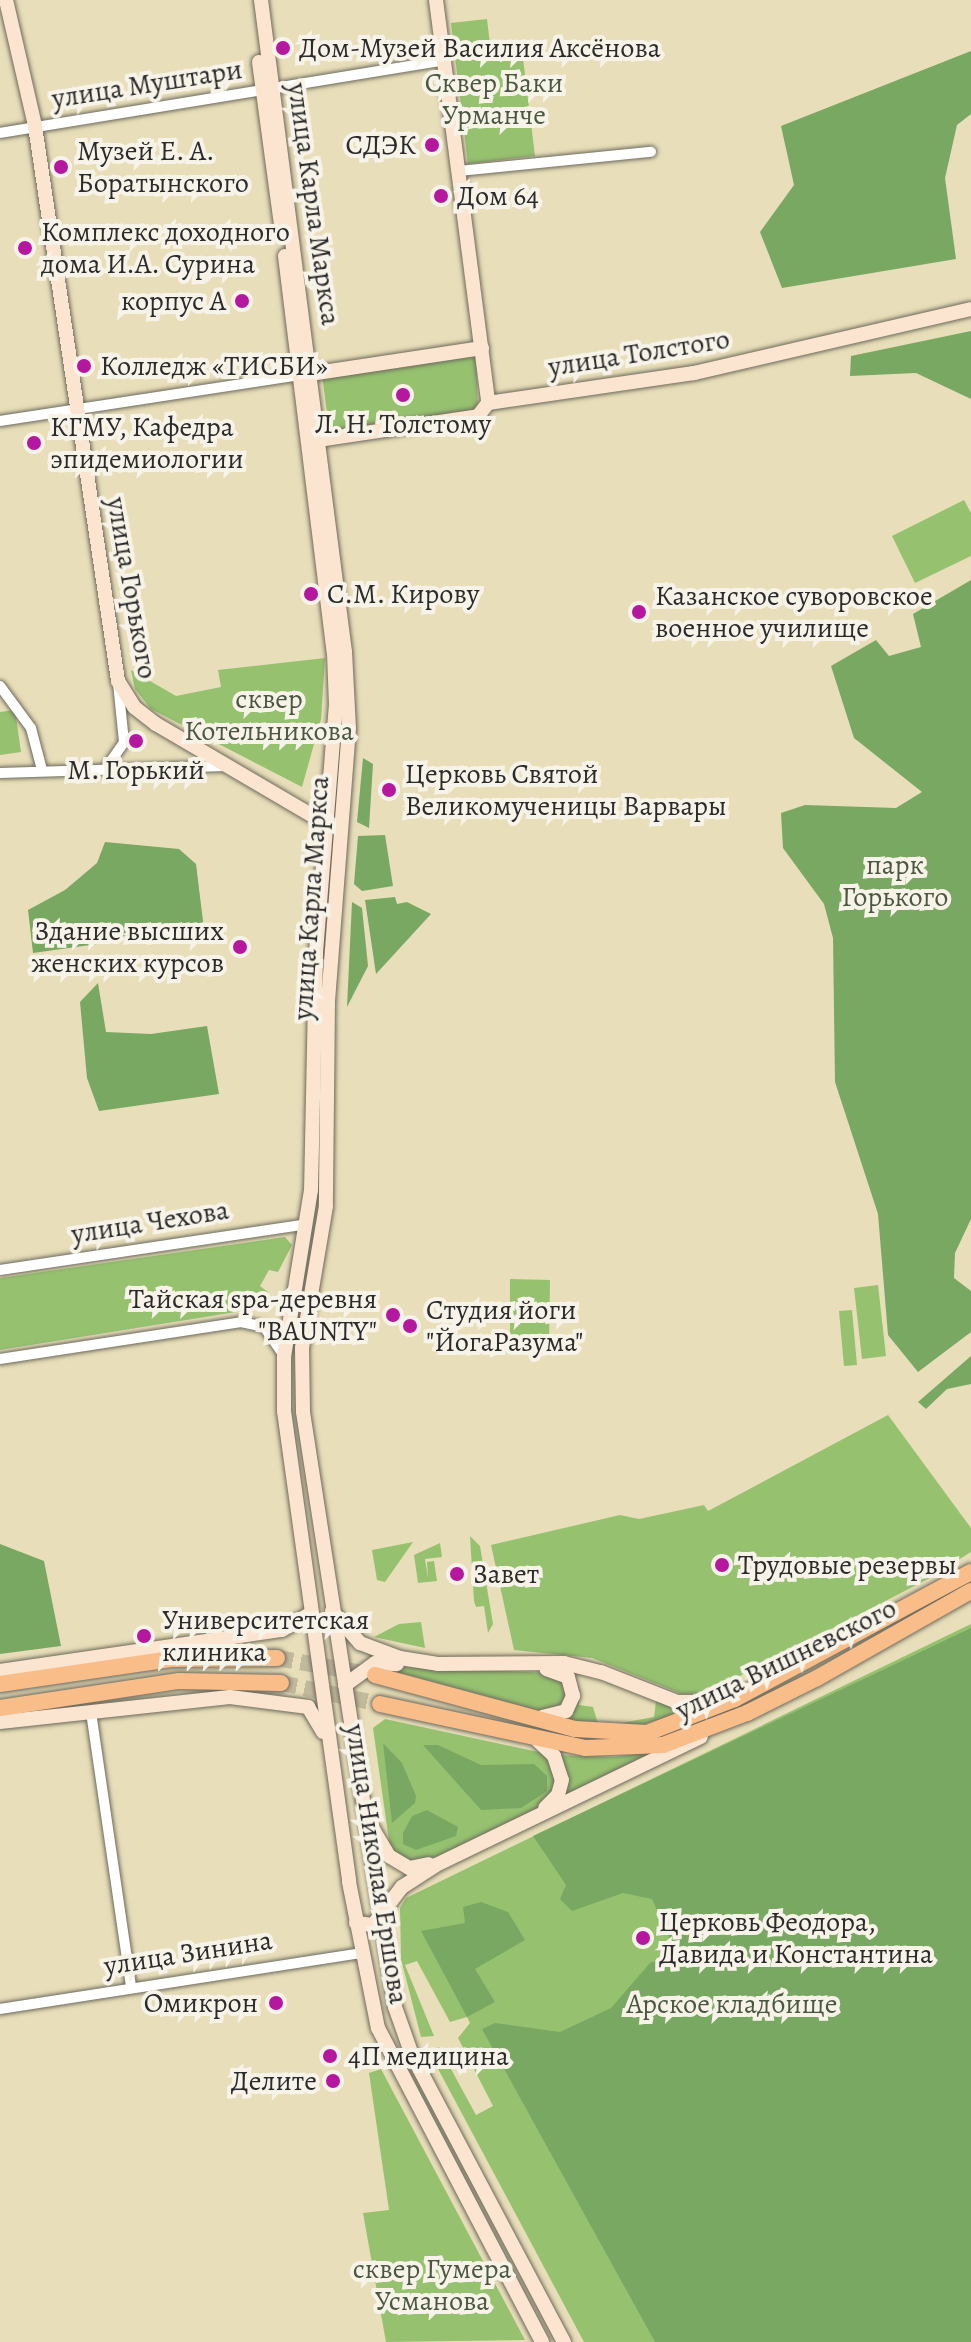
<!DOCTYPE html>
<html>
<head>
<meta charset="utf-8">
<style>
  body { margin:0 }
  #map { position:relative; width:971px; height:2342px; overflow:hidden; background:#e8deb9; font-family:Alegreya,serif }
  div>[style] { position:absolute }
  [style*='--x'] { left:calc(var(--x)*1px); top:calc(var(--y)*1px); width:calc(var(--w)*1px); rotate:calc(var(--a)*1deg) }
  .green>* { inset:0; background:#96c270 }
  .forest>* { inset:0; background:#78a862 }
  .primary-tunnel>* { height:16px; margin-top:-8px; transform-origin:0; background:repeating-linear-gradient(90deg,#c2ba9d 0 16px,transparent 0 24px) }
  .roads { filter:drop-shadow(0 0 2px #6d6a5d) drop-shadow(0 0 2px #6d6a5d) }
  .street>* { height:10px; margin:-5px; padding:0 5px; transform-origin:5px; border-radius:5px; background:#fff }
  .secondary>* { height:14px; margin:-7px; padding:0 7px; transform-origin:7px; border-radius:7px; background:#fce5d0 }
  .primary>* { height:16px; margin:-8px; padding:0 8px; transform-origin:8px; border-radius:8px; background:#f8bd89 }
  .dots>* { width:22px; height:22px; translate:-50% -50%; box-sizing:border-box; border:4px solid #f7f3e8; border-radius:50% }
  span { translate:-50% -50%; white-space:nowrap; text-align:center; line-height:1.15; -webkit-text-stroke:8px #f7f3e8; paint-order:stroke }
  .poi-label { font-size:28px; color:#2b2b2b }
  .left { translate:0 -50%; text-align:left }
  .right { translate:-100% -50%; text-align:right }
  .park-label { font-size:28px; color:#4b5840 }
  .street-label { font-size:28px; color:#2b2b2b }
</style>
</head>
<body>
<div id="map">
  <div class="green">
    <i style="clip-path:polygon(487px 19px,491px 53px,522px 50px,535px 156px,468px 164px,451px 23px)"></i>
    <i style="clip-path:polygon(476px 356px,478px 410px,330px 435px,322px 375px)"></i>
    <i style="clip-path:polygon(964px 500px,971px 513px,971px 556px,915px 583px,892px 536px)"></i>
    <i style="clip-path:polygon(325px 658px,321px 719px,302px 787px,151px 709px,135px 689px,131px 670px,176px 696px,221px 687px,218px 670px)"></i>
    <i style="clip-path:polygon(15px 710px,21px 752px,0 755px,0 712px)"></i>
    <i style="clip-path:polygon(285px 1237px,292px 1245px,278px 1272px,269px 1270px,260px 1286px,268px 1292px,260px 1308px,0 1350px,0 1278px)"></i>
    <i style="clip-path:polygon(510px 1279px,550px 1280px,549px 1347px,510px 1347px)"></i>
    <i style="clip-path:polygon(878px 1285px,886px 1356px,862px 1359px,854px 1288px)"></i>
    <i style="clip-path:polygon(852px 1310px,857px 1365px,844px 1366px,839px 1311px)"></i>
    <i style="clip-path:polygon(888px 1415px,971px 1528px,971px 1552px,928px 1579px,707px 1693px,682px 1694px,592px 1658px,514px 1650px,491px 1545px,620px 1515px,639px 1519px,704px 1505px,708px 1511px)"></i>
    <i style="clip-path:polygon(470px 1536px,480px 1546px,493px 1624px,488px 1633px,484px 1606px,476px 1607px,474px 1601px)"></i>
    <i style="clip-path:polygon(413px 1542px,385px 1582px,377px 1580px,372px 1550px)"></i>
    <i style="clip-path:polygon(440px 1543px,442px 1557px,425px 1559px,428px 1578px,427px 1562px,434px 1561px,437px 1581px,418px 1583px,414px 1555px)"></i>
    <i style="clip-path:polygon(421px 1622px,425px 1648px,374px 1637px,399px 1624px)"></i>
    <i style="clip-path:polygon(971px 1624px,971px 2342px,584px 2342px,429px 2052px,439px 2047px,476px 2115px,493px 2106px,458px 2038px,470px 2023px,467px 2017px,450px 2022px,417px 1961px,405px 1965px,434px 2036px,421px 2037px,401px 1959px,400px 1908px,406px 1898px)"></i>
    <i style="clip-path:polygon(375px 1666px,551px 1673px,564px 1681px,568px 1699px,551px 1714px)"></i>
    <i style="clip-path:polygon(571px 1678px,579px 1687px,579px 1705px,593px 1707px,599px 1727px,654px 1717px,656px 1701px,696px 1708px,642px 1725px,600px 1729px,563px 1723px,575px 1703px)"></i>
    <i style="clip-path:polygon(385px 1719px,543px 1753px,559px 1776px,545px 1805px,436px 1857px,408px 1863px,390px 1848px,373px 1728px)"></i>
    <i style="clip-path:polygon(657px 1751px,556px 1804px,558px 1755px,615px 1757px)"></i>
    <i style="clip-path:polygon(381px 2069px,525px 2340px,386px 2342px,363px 2213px,389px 2210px,369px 2073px)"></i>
  </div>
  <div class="forest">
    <i style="clip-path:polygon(971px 51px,971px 114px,957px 125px,945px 178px,956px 259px,782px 288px,760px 232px,794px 185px,781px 126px)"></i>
    <i style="clip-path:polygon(971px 331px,971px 399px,916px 373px,850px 376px,851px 356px)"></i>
    <i style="clip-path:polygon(971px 580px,971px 1219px,955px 1253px,954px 1278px,971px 1291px,971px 1332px,918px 1372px,888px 1335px,878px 1214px,835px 1082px,833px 938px,824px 904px,783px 848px,781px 813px,805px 805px,896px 808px,922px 792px,854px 738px,831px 666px,876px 640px,889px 656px,921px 647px,913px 614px)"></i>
    <i style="clip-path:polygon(363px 758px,373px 764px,369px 828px,357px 822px)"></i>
    <i style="clip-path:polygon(385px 835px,393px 886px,362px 891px,354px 884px,358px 836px)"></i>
    <i style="clip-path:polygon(105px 842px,179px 849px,196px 864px,204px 929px,33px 953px,28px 910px,65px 890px,97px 863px)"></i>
    <i style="clip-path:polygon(395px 897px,397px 904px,407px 902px,431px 914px,376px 974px,365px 900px)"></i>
    <i style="clip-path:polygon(352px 902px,362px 908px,368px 966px,347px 1007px)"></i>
    <i style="clip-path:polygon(98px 983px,106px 1032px,151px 1034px,207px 1026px,219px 1094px,99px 1111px,87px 1078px,80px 1002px)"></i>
    <i style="clip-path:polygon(971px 1356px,971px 1384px,947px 1389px,926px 1409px,918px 1402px)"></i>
    <i style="clip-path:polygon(0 1544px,44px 1561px,61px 1646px,0 1654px)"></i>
    <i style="clip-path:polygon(971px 1628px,971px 2342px,655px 2342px,482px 2029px,495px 2023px,560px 2032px,611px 2008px,650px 1963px,676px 1953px,652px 1899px,623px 1893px,572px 1911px,560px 1899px,566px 1885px,533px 1836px)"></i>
    <i style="clip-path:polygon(383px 1743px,402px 1763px,416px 1796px,415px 1803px,392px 1823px)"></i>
    <i style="clip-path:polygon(423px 1745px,438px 1745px,481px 1765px,534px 1764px,547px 1776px,547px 1791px,521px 1808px,481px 1810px)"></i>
    <i style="clip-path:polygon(427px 1810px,458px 1827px,456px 1836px,416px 1850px,403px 1844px,403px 1833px,412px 1816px)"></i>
    <i style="clip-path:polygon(481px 1902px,508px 1912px,525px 1940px,475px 1969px,495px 2002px,467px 2017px,421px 1931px,465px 1923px,463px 1907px)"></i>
  </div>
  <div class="primary-tunnel">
    <i style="--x:277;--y:1658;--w:97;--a:10"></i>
    <i style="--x:281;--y:1683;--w:101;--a:12"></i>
  </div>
  <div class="roads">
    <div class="street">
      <i style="--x:0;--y:133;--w:450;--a:-9.3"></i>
      <i style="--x:459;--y:171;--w:193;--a:-5.7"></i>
      <i style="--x:0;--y:421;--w:310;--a:-8.7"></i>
      <i style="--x:0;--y:686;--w:52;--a:53.6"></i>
      <i style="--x:31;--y:728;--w:43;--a:75.3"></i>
      <i style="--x:106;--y:768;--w:32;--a:-55"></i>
      <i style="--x:124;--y:742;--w:59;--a:-95.8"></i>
      <i style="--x:0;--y:773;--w:226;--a:-1.8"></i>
      <i style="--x:0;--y:1270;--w:310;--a:-8.5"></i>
      <i style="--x:0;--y:1359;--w:244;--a:-8.7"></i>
      <i style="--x:241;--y:1322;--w:24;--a:12"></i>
      <i style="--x:264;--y:1327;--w:35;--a:55"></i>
      <i style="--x:91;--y:1712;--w:278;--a:81.7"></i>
      <i style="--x:0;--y:2009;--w:365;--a:-8.8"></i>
    </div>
    <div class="secondary">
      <i style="--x:6;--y:0;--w:129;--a:77"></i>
      <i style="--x:35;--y:126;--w:561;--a:81.49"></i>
      <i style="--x:118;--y:681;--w:31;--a:58"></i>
      <i style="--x:134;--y:707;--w:28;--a:38"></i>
      <i style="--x:156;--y:724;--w:202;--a:30.4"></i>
      <i style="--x:261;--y:0;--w:657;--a:82.66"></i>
      <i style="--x:345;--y:652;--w:76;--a:87"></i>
      <i style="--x:349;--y:728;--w:273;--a:94.4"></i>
      <i style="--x:328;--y:1000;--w:206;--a:90.6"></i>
      <i style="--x:326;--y:1206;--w:144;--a:99.6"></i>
      <i style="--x:302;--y:1348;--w:64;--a:89.1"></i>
      <i style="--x:303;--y:1412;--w:602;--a:81.21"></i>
      <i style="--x:395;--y:2007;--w:51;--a:70.5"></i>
      <i style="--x:412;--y:2055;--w:325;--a:62.1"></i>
      <i style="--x:436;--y:0;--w:406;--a:82.6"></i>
      <i style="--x:259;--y:62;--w:163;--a:82.3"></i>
      <i style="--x:285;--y:256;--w:400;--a:83"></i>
      <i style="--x:334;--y:653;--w:51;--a:87.8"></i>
      <i style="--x:336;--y:704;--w:251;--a:94.6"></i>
      <i style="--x:316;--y:954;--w:236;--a:91.2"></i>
      <i style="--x:311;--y:1190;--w:168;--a:99.2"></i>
      <i style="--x:284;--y:1356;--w:55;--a:90"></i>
      <i style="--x:284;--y:1411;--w:475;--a:82.1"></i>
      <i style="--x:349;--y:1882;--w:149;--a:78.8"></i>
      <i style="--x:378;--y:2028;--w:354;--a:62.4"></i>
      <i style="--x:310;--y:374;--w:174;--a:-8.6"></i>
      <i style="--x:318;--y:440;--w:162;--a:-8.5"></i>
      <i style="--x:478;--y:416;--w:16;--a:-52"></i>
      <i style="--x:488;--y:403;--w:208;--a:-8.3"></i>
      <i style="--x:694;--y:373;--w:284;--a:-13"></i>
      <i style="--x:332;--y:1611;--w:43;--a:48.8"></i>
      <i style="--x:360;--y:1643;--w:43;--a:20.6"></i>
      <i style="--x:400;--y:1658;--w:38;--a:9"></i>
      <i style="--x:438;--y:1664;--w:126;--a:-0.5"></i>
      <i style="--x:564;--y:1663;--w:38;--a:14"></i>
      <i style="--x:601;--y:1672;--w:82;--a:21.5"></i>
      <i style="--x:677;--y:1702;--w:41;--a:0"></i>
      <i style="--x:0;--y:1671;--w:285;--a:-8.3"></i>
      <i style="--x:282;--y:1630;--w:34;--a:-30"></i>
      <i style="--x:345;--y:1685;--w:37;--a:-36"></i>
      <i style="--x:375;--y:1663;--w:22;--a:3"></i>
      <i style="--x:542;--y:1717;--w:25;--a:-14"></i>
      <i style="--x:566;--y:1711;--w:17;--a:-65"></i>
      <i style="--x:573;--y:1696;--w:20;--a:-105"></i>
      <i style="--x:568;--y:1677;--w:23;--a:-160"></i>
      <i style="--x:0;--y:1722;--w:231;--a:-6.2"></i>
      <i style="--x:230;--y:1697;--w:79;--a:7.3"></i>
      <i style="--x:308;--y:1707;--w:29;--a:59"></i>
      <i style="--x:537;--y:1740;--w:23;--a:43"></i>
      <i style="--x:554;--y:1756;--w:25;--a:72"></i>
      <i style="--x:562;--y:1780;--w:16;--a:105"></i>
      <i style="--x:558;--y:1795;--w:18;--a:135"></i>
      <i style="--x:371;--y:1826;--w:35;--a:59"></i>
      <i style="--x:389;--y:1856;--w:23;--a:31"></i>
      <i style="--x:409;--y:1868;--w:20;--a:-11"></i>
      <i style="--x:356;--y:1923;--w:17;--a:7"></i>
      <i style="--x:373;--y:1925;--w:48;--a:-52.7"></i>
      <i style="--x:402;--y:1887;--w:40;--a:-32.9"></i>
      <i style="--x:436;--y:1865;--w:294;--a:-25.8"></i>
    </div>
    <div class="primary">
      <i style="--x:375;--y:1675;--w:207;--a:15.1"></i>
      <i style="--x:575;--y:1729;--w:72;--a:3.2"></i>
      <i style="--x:647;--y:1733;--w:94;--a:-21.1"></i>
      <i style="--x:735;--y:1699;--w:268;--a:-28.3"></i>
      <i style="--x:0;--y:1684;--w:173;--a:-8.3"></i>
      <i style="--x:171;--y:1659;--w:106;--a:-0.5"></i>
      <i style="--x:380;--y:1704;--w:210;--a:12.1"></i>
      <i style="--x:585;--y:1748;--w:78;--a:-2.2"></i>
      <i style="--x:663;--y:1745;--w:90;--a:-20.9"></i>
      <i style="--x:747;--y:1713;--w:78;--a:-26.6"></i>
      <i style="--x:817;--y:1678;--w:177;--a:-29.5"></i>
      <i style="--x:0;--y:1708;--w:181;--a:-8.6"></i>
      <i style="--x:179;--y:1681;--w:102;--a:1.1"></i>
    </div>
  </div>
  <div class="dots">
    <i style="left:283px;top:48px;background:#b5179e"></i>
    <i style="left:432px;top:145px;background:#b5179e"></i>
    <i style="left:61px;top:167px;background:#b5179e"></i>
    <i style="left:441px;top:196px;background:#b5179e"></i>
    <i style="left:25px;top:248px;background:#b5179e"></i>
    <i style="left:242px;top:301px;background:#b5179e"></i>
    <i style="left:84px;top:366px;background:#b5179e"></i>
    <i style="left:403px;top:395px;background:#b5179e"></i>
    <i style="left:34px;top:443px;background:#b5179e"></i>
    <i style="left:311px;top:594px;background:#b5179e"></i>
    <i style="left:639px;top:612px;background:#b5179e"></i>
    <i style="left:136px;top:741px;background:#b5179e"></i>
    <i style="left:389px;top:790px;background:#b5179e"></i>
    <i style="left:240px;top:947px;background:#b5179e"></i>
    <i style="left:393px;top:1315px;background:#b5179e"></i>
    <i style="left:410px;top:1326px;background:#b5179e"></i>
    <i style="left:722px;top:1565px;background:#b5179e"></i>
    <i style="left:457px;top:1574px;background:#b5179e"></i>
    <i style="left:144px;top:1636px;background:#b5179e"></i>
    <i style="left:643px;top:1938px;background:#b5179e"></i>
    <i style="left:276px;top:2003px;background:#b5179e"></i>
    <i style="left:330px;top:2056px;background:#b5179e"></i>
    <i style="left:333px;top:2081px;background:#b5179e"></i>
  </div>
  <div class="poi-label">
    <span class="left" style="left:299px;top:48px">Дом-Музей Василия Аксёнова</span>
    <span class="right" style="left:416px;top:145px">СДЭК</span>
    <span class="left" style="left:77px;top:167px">Музей Е. А.<br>Боратынского</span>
    <span class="left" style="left:457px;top:196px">Дом 64</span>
    <span class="left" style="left:41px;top:248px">Комплекс доходного<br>дома И.А. Сурина</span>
    <span class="right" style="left:226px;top:301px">корпус А</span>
    <span class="left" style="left:100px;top:366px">Колледж «ТИСБИ»</span>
    <span style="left:403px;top:424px">Л. Н. Толстому</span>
    <span class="left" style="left:50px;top:443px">КГМУ, Кафедра<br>эпидемиологии</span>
    <span class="left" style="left:327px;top:594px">С.М. Кирову</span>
    <span class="left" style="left:655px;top:612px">Казанское суворовское<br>военное училище</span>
    <span style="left:136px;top:770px">М. Горький</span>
    <span class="left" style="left:405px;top:790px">Церковь Святой<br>Великомученицы Варвары</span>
    <span class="right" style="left:224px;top:947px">Здание высших<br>женских курсов</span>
    <span class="right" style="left:377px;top:1315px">Тайская spa-деревня<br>"BAUNTY"</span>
    <span class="left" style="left:426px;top:1326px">Студия йоги<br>"ЙогаРазума"</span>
    <span class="left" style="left:738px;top:1565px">Трудовые резервы</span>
    <span class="left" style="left:473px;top:1574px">Завет</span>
    <span class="left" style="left:162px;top:1636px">Университетская<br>клиника</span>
    <span class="left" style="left:659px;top:1938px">Церковь Феодора,<br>Давида и Константина</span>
    <span class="right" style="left:258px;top:2003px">Омикрон</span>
    <span class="left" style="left:348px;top:2056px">4П медицина</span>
    <span class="right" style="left:317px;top:2081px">Делите</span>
  </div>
  <div class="park-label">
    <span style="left:494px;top:99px">Сквер Баки<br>Урманче</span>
    <span style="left:269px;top:715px">сквер<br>Котельникова</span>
    <span style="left:895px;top:881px">парк<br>Горького</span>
    <span style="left:732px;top:2004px">Арское кладбище</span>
    <span style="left:432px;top:2285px">сквер Гумера<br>Усманова</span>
  </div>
  <div class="street-label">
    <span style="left:147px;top:84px;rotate:-9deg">улица Муштари</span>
    <span style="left:314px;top:204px;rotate:82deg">улица Карла Маркса</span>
    <span style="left:639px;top:353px;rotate:-9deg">улица Толстого</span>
    <span style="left:132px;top:588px;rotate:80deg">улица Горького</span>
    <span style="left:311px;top:898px;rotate:-86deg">улица Карла Маркса</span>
    <span style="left:150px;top:1222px;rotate:-9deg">улица Чехова</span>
    <span style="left:786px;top:1659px;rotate:-26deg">улица Вишневского</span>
    <span style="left:377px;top:1864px;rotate:81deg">улица Николая Ершова</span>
    <span style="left:188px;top:1953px;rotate:-9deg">улица Зинина</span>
  </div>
</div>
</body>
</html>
